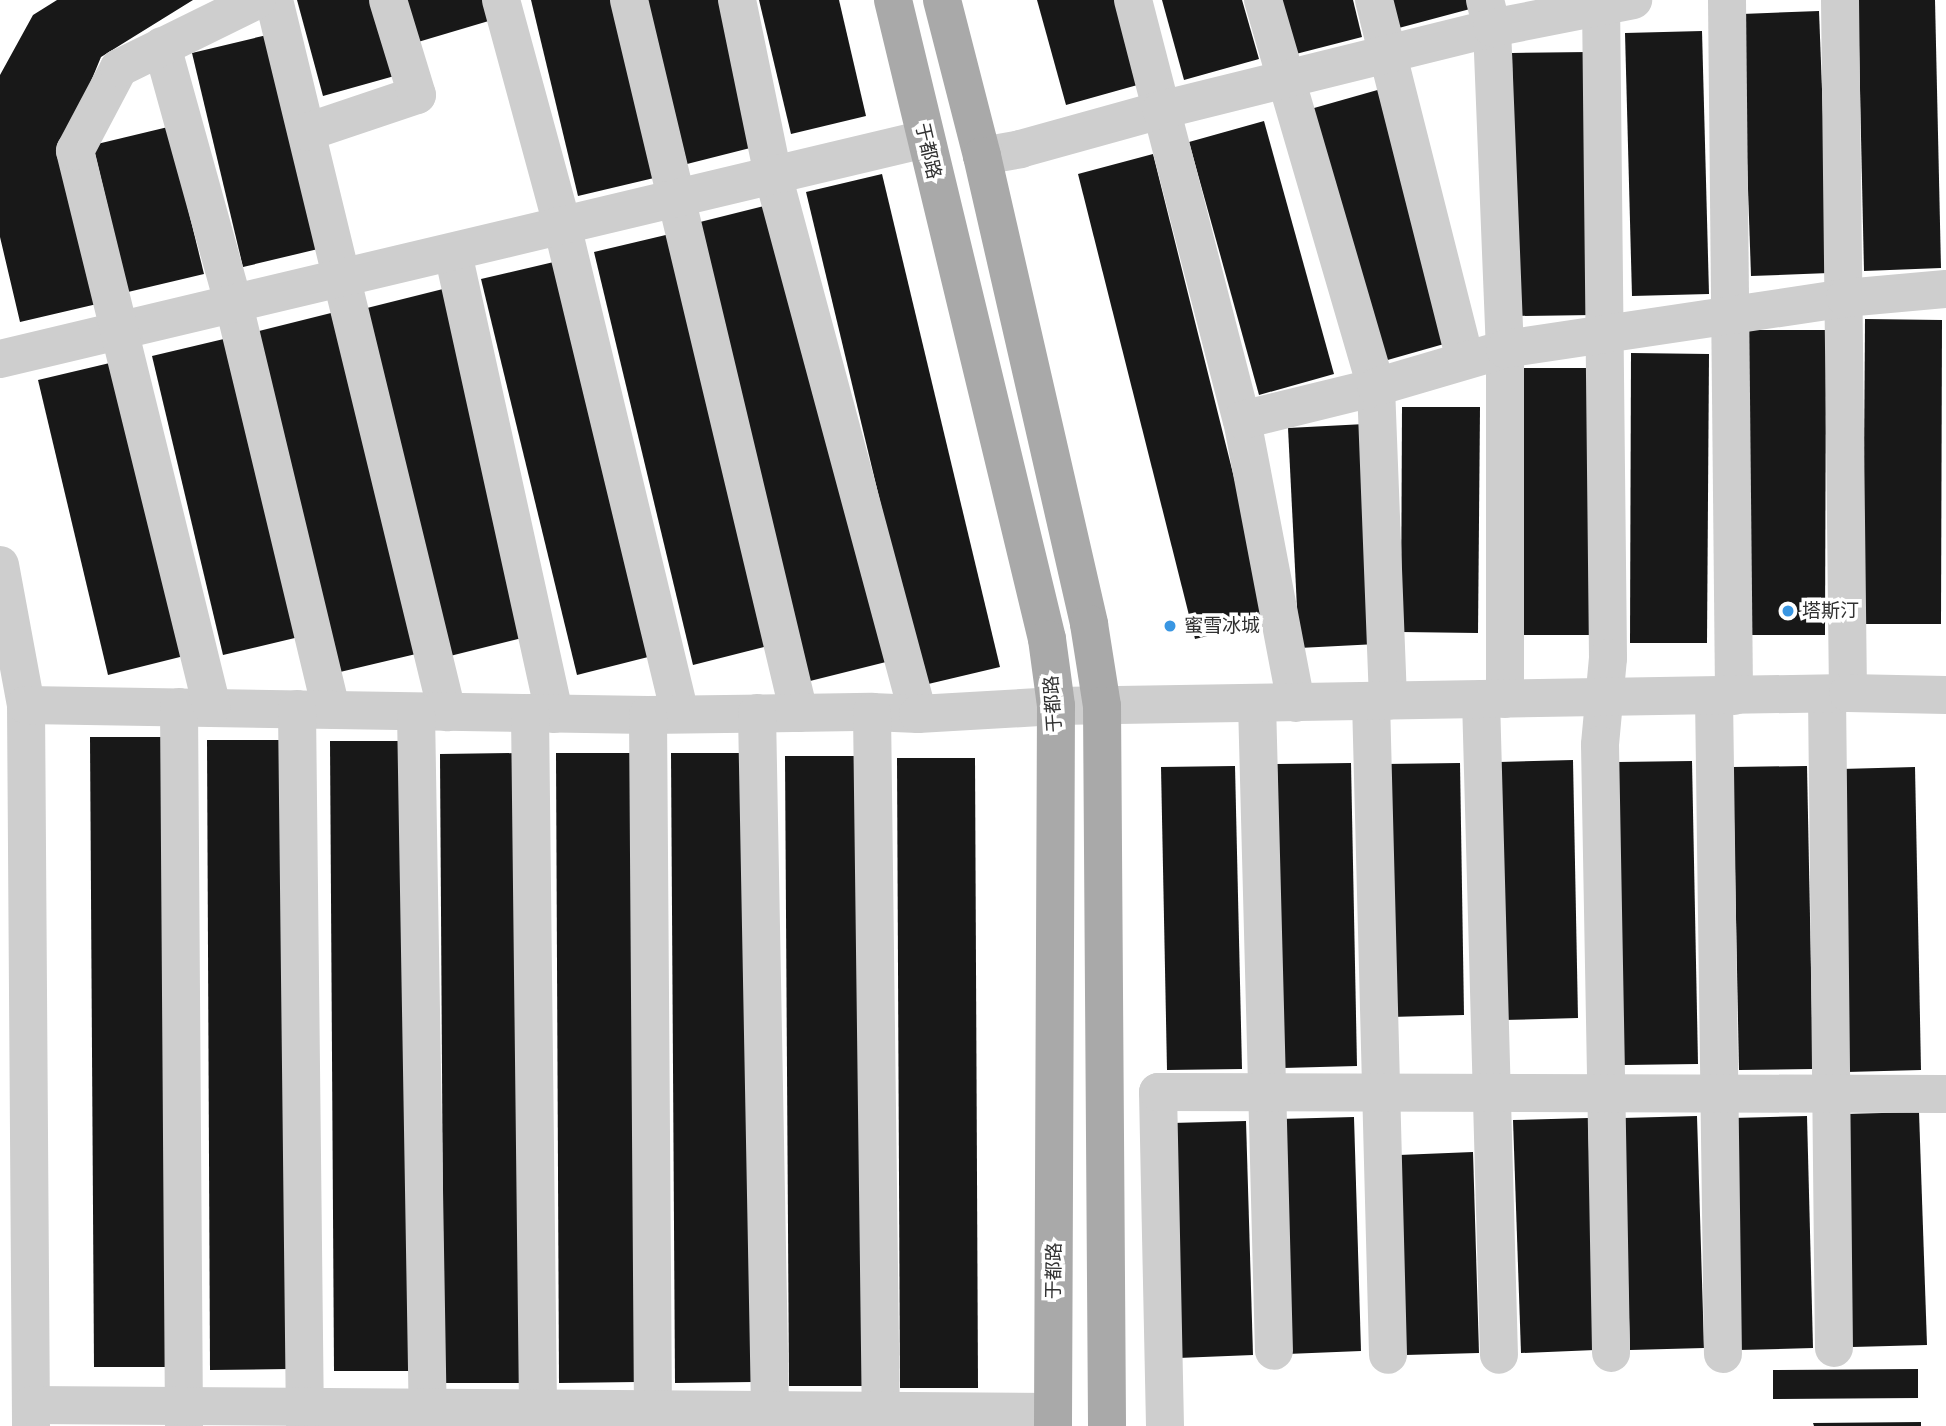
<!DOCTYPE html>
<html>
<head>
<meta charset="utf-8">
<style>
  body { margin:0 }
  #map { position:relative; width:1946px; height:1426px; overflow:hidden; background:#fff; font-family:"Fira Sans","Noto Sans SC",sans-serif }
  div>[style] { position:absolute }
  [style*='--x'] { left:calc(var(--x)*1px); top:calc(var(--y)*1px); width:calc(var(--w)*1px); rotate:calc(var(--a)*1deg) }
  .building>* { inset:0; background:#181818 }
  .minor>* { height:38px; margin:-19px; padding:0 19px; transform-origin:19px; border-radius:19px; background:#cecece }
  .major>* { height:38px; margin:-19px; padding:0 19px; transform-origin:19px; border-radius:19px; background:#a9a9a9 }
  .dots>* { width:19px; height:19px; translate:-50% -50%; box-sizing:border-box; border:4px solid #fff; border-radius:50% }
  span { translate:-50% -50%; white-space:nowrap; text-align:center; line-height:1.15; -webkit-text-stroke:7px #fff; paint-order:stroke }
  .street-label { font-size:19px; color:#313131 }
  .poi-label { font-size:19px; color:#313131 }
  .left { translate:0 -50%; text-align:left }
</style>
</head>
<body>
<div id="map">
  <div class="building">
    <i style="clip-path:polygon(57px 0,193px 0,101px 57px,61px 154px,97px 304px,20px 322px,0 237px,0 75px,33px 15px)"></i>
    <i style="clip-path:polygon(297px 0,378px 0,398px 75px,323px 96px)"></i>
    <i style="clip-path:polygon(406px 0,487px 0,492px 20px,418px 42px)"></i>
    <i style="clip-path:polygon(531px 0,612px 0,654px 178px,578px 196px)"></i>
    <i style="clip-path:polygon(647px 0,728px 0,762px 145px,687px 164px)"></i>
    <i style="clip-path:polygon(759px 0,839px 0,866px 116px,791px 134px)"></i>
    <i style="clip-path:polygon(1037px 0,1118px 0,1141px 84px,1066px 105px)"></i>
    <i style="clip-path:polygon(1162px 0,1242px 0,1259px 59px,1184px 80px)"></i>
    <i style="clip-path:polygon(1273px 0,1353px 0,1362px 37px,1288px 56px)"></i>
    <i style="clip-path:polygon(1388px 0,1468px 0,1470px 9px,1395px 29px)"></i>
    <i style="clip-path:polygon(1858px 0,1935px 0,1941px 268px,1864px 271px)"></i>
    <i style="clip-path:polygon(1819px 11px,1829px 273px,1751px 276px,1742px 14px)"></i>
    <i style="clip-path:polygon(1702px 31px,1709px 294px,1632px 296px,1625px 33px)"></i>
    <i style="clip-path:polygon(267px 35px,318px 249px,243px 267px,192px 53px)"></i>
    <i style="clip-path:polygon(1589px 52px,1593px 315px,1516px 316px,1512px 53px)"></i>
    <i style="clip-path:polygon(1381px 89px,1451px 342px,1377px 363px,1307px 110px)"></i>
    <i style="clip-path:polygon(1264px 121px,1334px 374px,1259px 395px,1189px 142px)"></i>
    <i style="clip-path:polygon(168px 127px,204px 274px,128px 292px,93px 145px)"></i>
    <i style="clip-path:polygon(1153px 154px,1270px 621px,1195px 639px,1078px 174px)"></i>
    <i style="clip-path:polygon(882px 174px,1000px 667px,924px 685px,806px 192px)"></i>
    <i style="clip-path:polygon(776px 203px,886px 662px,810px 681px,700px 222px)"></i>
    <i style="clip-path:polygon(670px 234px,768px 646px,693px 665px,594px 252px)"></i>
    <i style="clip-path:polygon(558px 261px,652px 656px,577px 675px,481px 279px)"></i>
    <i style="clip-path:polygon(443px 289px,526px 637px,450px 656px,367px 308px)"></i>
    <i style="clip-path:polygon(335px 312px,416px 654px,340px 672px,259px 331px)"></i>
    <i style="clip-path:polygon(1865px 319px,1942px 320px,1941px 624px,1863px 624px)"></i>
    <i style="clip-path:polygon(1749px 330px,1826px 330px,1825px 635px,1748px 635px)"></i>
    <i style="clip-path:polygon(228px 338px,299px 637px,223px 655px,152px 356px)"></i>
    <i style="clip-path:polygon(1631px 353px,1709px 354px,1707px 643px,1630px 643px)"></i>
    <i style="clip-path:polygon(114px 362px,184px 656px,108px 675px,38px 380px)"></i>
    <i style="clip-path:polygon(1514px 368px,1591px 368px,1589px 635px,1512px 635px)"></i>
    <i style="clip-path:polygon(1402px 407px,1480px 407px,1478px 633px,1401px 632px)"></i>
    <i style="clip-path:polygon(1365px 424px,1377px 644px,1299px 648px,1288px 428px)"></i>
    <i style="clip-path:polygon(90px 737px,168px 737px,171px 1367px,94px 1367px)"></i>
    <i style="clip-path:polygon(207px 740px,285px 740px,288px 1369px,210px 1370px)"></i>
    <i style="clip-path:polygon(330px 741px,408px 741px,412px 1371px,334px 1371px)"></i>
    <i style="clip-path:polygon(518px 753px,522px 1383px,444px 1383px,440px 754px)"></i>
    <i style="clip-path:polygon(556px 753px,634px 753px,637px 1382px,559px 1383px)"></i>
    <i style="clip-path:polygon(671px 753px,749px 753px,753px 1382px,675px 1383px)"></i>
    <i style="clip-path:polygon(785px 756px,863px 756px,867px 1386px,789px 1386px)"></i>
    <i style="clip-path:polygon(897px 758px,975px 758px,978px 1388px,900px 1388px)"></i>
    <i style="clip-path:polygon(1573px 760px,1578px 1018px,1503px 1020px,1499px 762px)"></i>
    <i style="clip-path:polygon(1692px 761px,1698px 1064px,1624px 1065px,1618px 762px)"></i>
    <i style="clip-path:polygon(1351px 763px,1357px 1066px,1283px 1068px,1277px 764px)"></i>
    <i style="clip-path:polygon(1460px 763px,1464px 1015px,1390px 1017px,1385px 764px)"></i>
    <i style="clip-path:polygon(1235px 766px,1242px 1069px,1167px 1070px,1161px 767px)"></i>
    <i style="clip-path:polygon(1807px 766px,1813px 1069px,1739px 1070px,1733px 767px)"></i>
    <i style="clip-path:polygon(1915px 767px,1921px 1070px,1847px 1072px,1841px 769px)"></i>
    <i style="clip-path:polygon(1919px 1112px,1927px 1345px,1852px 1347px,1845px 1114px)"></i>
    <i style="clip-path:polygon(1697px 1116px,1704px 1348px,1630px 1350px,1623px 1118px)"></i>
    <i style="clip-path:polygon(1807px 1116px,1813px 1348px,1739px 1350px,1732px 1118px)"></i>
    <i style="clip-path:polygon(1354px 1117px,1361px 1351px,1287px 1354px,1279px 1119px)"></i>
    <i style="clip-path:polygon(1588px 1118px,1595px 1350px,1521px 1353px,1513px 1120px)"></i>
    <i style="clip-path:polygon(1246px 1121px,1253px 1355px,1178px 1358px,1172px 1123px)"></i>
    <i style="clip-path:polygon(1473px 1152px,1479px 1353px,1405px 1355px,1399px 1155px)"></i>
    <i style="clip-path:polygon(1918px 1369px,1918px 1398px,1773px 1399px,1773px 1370px)"></i>
    <i style="clip-path:polygon(1921px 1422px,1921px 1426px,1814px 1426px,1813px 1423px)"></i>
  </div>
  <div class="minor">
    <i style="--x:274;--y:0;--w:733;--a:76.34"></i>
    <i style="--x:501;--y:0;--w:233;--a:74.8"></i>
    <i style="--x:562;--y:225;--w:503;--a:76.43"></i>
    <i style="--x:629;--y:0;--w:733;--a:76.59"></i>
    <i style="--x:737;--y:0;--w:179;--a:78.4"></i>
    <i style="--x:773;--y:175;--w:558;--a:74.94"></i>
    <i style="--x:1133;--y:0;--w:434;--a:75.5"></i>
    <i style="--x:1242;--y:420;--w:288;--a:79.2"></i>
    <i style="--x:1263;--y:0;--w:403;--a:73.7"></i>
    <i style="--x:1376;--y:387;--w:314;--a:87.8"></i>
    <i style="--x:1374;--y:0;--w:371;--a:75.8"></i>
    <i style="--x:1485;--y:0;--w:29;--a:76"></i>
    <i style="--x:1492;--y:28;--w:321;--a:87.7"></i>
    <i style="--x:1505;--y:349;--w:350;--a:90"></i>
    <i style="--x:1601;--y:0;--w:658;--a:89.39"></i>
    <i style="--x:1608;--y:658;--w:87;--a:95.3"></i>
    <i style="--x:1600;--y:745;--w:608;--a:88.96"></i>
    <i style="--x:1727;--y:0;--w:696;--a:89.42"></i>
    <i style="--x:1840;--y:0;--w:693;--a:89.34"></i>
    <i style="--x:162;--y:46;--w:269;--a:74.5"></i>
    <i style="--x:234;--y:305;--w:416;--a:76.5"></i>
    <i style="--x:307;--y:132;--w:116;--a:-18.6"></i>
    <i style="--x:417;--y:95;--w:99;--a:-107"></i>
    <i style="--x:982;--y:156;--w:39;--a:-10"></i>
    <i style="--x:1020;--y:149;--w:146;--a:-15.5"></i>
    <i style="--x:1161;--y:110;--w:341;--a:-13.9"></i>
    <i style="--x:1492;--y:28;--w:144;--a:-11.2"></i>
    <i style="--x:453;--y:253;--w:472;--a:77.6"></i>
    <i style="--x:0;--y:359;--w:951;--a:-13.38"></i>
    <i style="--x:1242;--y:420;--w:138;--a:-13.8"></i>
    <i style="--x:1376;--y:387;--w:134;--a:-16.4"></i>
    <i style="--x:1505;--y:349;--w:344;--a:-8.5"></i>
    <i style="--x:1845;--y:298;--w:101;--a:-5.1"></i>
    <i style="--x:0;--y:565;--w:142;--a:79.5"></i>
    <i style="--x:26;--y:705;--w:721;--a:89.6"></i>
    <i style="--x:1827;--y:694;--w:654;--a:89.39"></i>
    <i style="--x:1714;--y:696;--w:658;--a:89.22"></i>
    <i style="--x:1481;--y:699;--w:656;--a:88.43"></i>
    <i style="--x:1371;--y:701;--w:654;--a:88.51"></i>
    <i style="--x:1257;--y:703;--w:648;--a:88.5"></i>
    <i style="--x:26;--y:705;--w:622;--a:0.92"></i>
    <i style="--x:648;--y:715;--w:224;--a:-0.8"></i>
    <i style="--x:872;--y:712;--w:46;--a:2.5"></i>
    <i style="--x:918;--y:714;--w:138;--a:-3.3"></i>
    <i style="--x:1056;--y:706;--w:792;--a:-0.94"></i>
    <i style="--x:1848;--y:693;--w:98;--a:1.2"></i>
    <i style="--x:179;--y:707;--w:719;--a:89.6"></i>
    <i style="--x:212;--y:707;--w:573;--a:-103.84"></i>
    <i style="--x:75;--y:151;--w:94;--a:-62.1"></i>
    <i style="--x:119;--y:68;--w:154;--a:-26.2"></i>
    <i style="--x:297;--y:709;--w:717;--a:89.36"></i>
    <i style="--x:416;--y:712;--w:714;--a:89.04"></i>
    <i style="--x:872;--y:712;--w:714;--a:89.28"></i>
    <i style="--x:530;--y:713;--w:695;--a:89.34"></i>
    <i style="--x:757;--y:713;--w:697;--a:88.93"></i>
    <i style="--x:648;--y:715;--w:694;--a:89.59"></i>
    <i style="--x:31;--y:1405;--w:1022;--a:0.39"></i>
    <i style="--x:1165;--y:1426;--w:334;--a:-91.2"></i>
    <i style="--x:1158;--y:1092;--w:788;--a:0.15"></i>
  </div>
  <div class="major">
    <i style="--x:893;--y:0;--w:657;--a:76.45"></i>
    <i style="--x:1047;--y:639;--w:68;--a:82.3"></i>
    <i style="--x:1056;--y:706;--w:720;--a:90.24"></i>
    <i style="--x:942;--y:0;--w:161;--a:75.6"></i>
    <i style="--x:982;--y:156;--w:480;--a:77.1"></i>
    <i style="--x:1089;--y:624;--w:83;--a:81"></i>
    <i style="--x:1102;--y:706;--w:720;--a:89.6"></i>
  </div>
  <div class="dots">
    <i style="left:1788px;top:611px;background:#3996e2"></i>
    <i style="left:1170px;top:626px;background:#3996e2"></i>
  </div>
  <div class="street-label">
    <span style="left:928px;top:151px;rotate:77deg">于都路</span>
    <span style="left:1053px;top:704px;rotate:-94deg">于都路</span>
    <span style="left:1054px;top:1271px;rotate:-89deg">于都路</span>
  </div>
  <div class="poi-label">
    <span class="left" style="left:1802px;top:611px">塔斯汀</span>
    <span class="left" style="left:1184px;top:626px">蜜雪冰城</span>
  </div>
</div>
</body>
</html>
